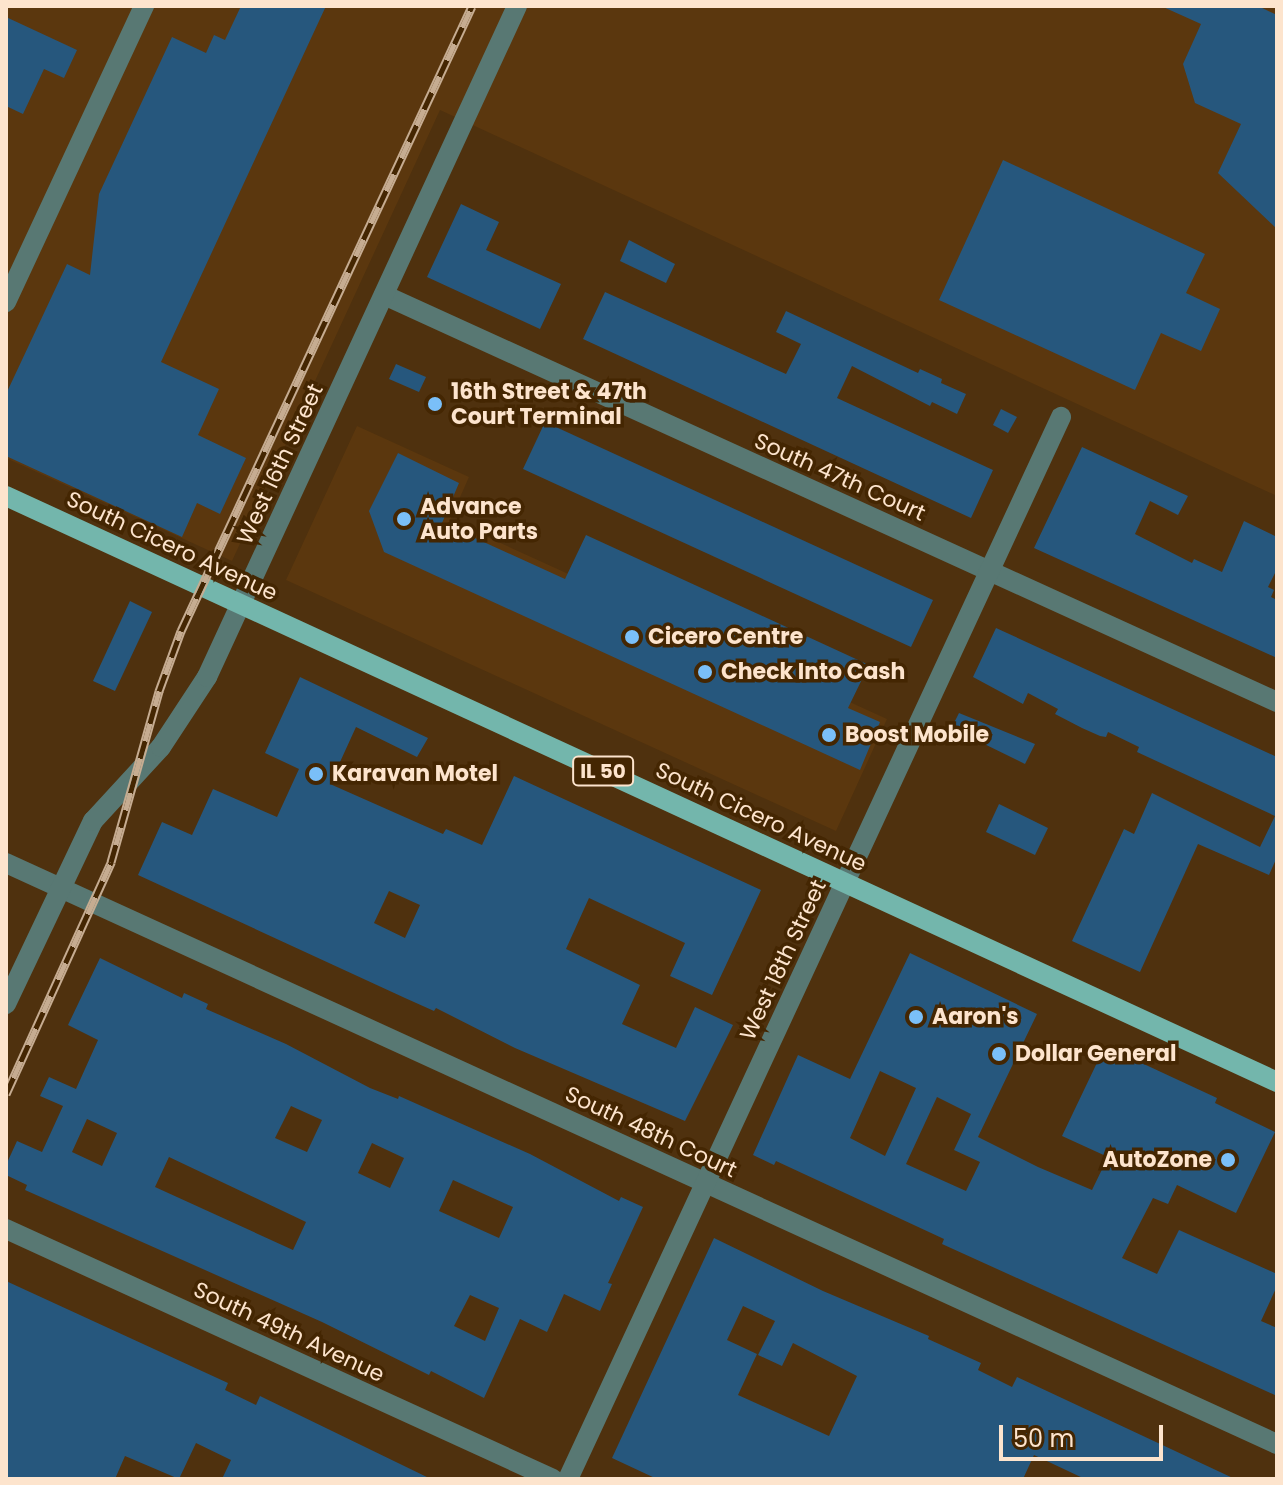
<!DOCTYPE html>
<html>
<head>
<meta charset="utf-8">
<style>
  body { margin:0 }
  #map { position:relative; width:1283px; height:1485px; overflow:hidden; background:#4f310e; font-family:Poppins,sans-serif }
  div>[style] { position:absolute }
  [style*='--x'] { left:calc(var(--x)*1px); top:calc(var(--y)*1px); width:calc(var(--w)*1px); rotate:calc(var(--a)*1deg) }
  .built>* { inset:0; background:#5b370e }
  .building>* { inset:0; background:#26577d }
  .minor>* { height:20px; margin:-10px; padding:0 10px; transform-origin:10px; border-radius:10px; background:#587873 }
  .major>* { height:20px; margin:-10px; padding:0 10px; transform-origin:10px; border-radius:10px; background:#73b6ac }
  .rail>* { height:9px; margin-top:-4.5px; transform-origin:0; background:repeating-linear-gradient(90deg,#442602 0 18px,#c6ac91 0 36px); box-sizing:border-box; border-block:2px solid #c6ac91 }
  .dots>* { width:22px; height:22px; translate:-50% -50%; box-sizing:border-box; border:4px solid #442602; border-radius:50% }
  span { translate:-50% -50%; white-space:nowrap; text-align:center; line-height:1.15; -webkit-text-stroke:7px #442602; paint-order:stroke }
  .shield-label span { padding:2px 6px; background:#442602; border:2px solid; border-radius:6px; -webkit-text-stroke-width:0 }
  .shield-label { font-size:20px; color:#fde4cd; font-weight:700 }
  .poi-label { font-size:22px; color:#fde4cd; font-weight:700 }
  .left { translate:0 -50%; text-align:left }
  .right { translate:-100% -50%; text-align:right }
  .street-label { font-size:22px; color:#fde4cd }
  .frame { position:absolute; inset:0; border:8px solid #fde4cd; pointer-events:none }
  .scale { position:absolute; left:999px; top:1425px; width:164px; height:36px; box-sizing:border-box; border:4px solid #fde4cd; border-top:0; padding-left:10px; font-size:24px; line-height:28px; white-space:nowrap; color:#fde4cd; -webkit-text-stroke:6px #442602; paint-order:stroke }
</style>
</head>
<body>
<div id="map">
  <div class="built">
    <i style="clip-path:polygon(6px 6px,1277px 6px,1277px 496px,440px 110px,232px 561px,6px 458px)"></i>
    <i style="clip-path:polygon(357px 426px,469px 477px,450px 520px,887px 719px,836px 831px,286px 580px)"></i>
  </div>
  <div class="building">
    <i style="clip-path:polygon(241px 6px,326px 6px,161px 362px,219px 389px,198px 435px,246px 458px,220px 514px,197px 503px,182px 537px,6px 456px,6px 394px,67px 264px,90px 275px,99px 194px,172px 37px,206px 53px,214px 35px,225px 40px)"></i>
    <i style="clip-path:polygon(1161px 6px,1258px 6px,1277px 15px,1277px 229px,1218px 173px,1241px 124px,1195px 103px,1183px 64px,1201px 24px)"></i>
    <i style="clip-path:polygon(6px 17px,77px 50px,64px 78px,44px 69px,23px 114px,6px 106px)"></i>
    <i style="clip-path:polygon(1003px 160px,1205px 254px,1186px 293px,1220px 309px,1201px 351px,1161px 333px,1135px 390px,939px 300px)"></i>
    <i style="clip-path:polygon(461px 204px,499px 222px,486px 250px,561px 284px,540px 329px,427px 277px)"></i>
    <i style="clip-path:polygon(629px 240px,675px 264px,666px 283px,620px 261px)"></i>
    <i style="clip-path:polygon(605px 292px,786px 374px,801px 344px,776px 332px,786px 311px,918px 373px,920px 369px,942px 379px,941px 383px,966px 394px,957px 414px,932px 402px,930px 406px,852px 366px,837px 398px,993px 470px,971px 518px,583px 339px)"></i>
    <i style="clip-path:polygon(396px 364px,426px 377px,419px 392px,389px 379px)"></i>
    <i style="clip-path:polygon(1001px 409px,1017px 417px,1008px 433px,993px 425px)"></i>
    <i style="clip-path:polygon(545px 422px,933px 600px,911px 647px,523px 469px)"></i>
    <i style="clip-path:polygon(1082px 447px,1188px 496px,1178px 515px,1150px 501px,1135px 534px,1192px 563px,1194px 559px,1222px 572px,1244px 521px,1277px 537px,1277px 569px,1268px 587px,1274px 590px,1271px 597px,1277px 600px,1277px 658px,1034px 548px)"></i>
    <i style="clip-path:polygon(398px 453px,459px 483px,442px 523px,565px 579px,586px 535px,869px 665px,848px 708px,880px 722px,860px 770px,384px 552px,369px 511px)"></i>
    <i style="clip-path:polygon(130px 601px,152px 612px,115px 691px,93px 681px)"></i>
    <i style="clip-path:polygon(996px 628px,1277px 757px,1277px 857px,1269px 875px,1198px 844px,1140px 972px,1072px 941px,1124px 829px,1134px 834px,1152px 793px,1260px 847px,1275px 816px,1137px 752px,1139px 747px,1108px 732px,1106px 737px,1100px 736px,1082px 728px,1055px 714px,1058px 709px,1028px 693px,1023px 704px,973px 677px)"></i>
    <i style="clip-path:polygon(evenodd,300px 677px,428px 738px,417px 757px,356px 727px,330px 784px,443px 834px,446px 829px,482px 845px,514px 776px,761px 890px,712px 995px,670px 976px,685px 943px,589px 898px,566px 949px,640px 985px,622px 1024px,676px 1048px,695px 1007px,733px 1025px,685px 1121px,515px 1048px,436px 1008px,434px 1011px,405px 998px,138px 875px,162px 822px,192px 835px,213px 789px,277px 817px,299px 769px,265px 753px,300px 677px,389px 891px,420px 905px,405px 938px,374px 923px,389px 891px)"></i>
    <i style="clip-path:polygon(959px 713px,1035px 744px,1025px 764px,972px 738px,970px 741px,950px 731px)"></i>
    <i style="clip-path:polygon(999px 804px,1048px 828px,1035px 855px,986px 832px)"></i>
    <i style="clip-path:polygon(evenodd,910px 953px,1037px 1014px,978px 1137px,1038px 1167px,1092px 1190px,1108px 1157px,1062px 1136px,1105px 1046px,1217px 1098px,1215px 1103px,1275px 1132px,1236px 1213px,1177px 1185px,1168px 1204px,1153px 1198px,1122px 1258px,1157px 1274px,1179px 1230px,1277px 1274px,1277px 1286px,1261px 1321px,1277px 1328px,1277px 1396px,942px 1244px,944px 1239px,776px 1161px,774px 1165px,753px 1155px,798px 1055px,850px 1079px,910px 953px,880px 1071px,916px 1088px,885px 1156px,850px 1138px,880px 1071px,910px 953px,937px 1097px,971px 1114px,954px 1150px,980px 1162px,966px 1191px,906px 1164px,937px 1097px)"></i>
    <i style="clip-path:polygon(evenodd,100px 958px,182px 998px,184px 993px,208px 1004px,206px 1009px,286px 1044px,370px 1088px,398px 1099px,399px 1096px,530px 1154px,619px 1201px,621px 1197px,643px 1207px,608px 1283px,612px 1284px,600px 1311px,564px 1294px,547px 1332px,520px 1319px,484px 1398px,431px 1371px,429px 1375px,322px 1322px,25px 1190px,27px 1185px,6px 1175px,6px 1165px,17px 1141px,42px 1152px,63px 1106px,40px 1096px,49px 1077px,76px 1089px,98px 1040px,68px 1025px,100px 958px,291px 1106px,322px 1120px,307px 1152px,275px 1138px,291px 1106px,100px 958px,87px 1119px,117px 1133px,102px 1166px,72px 1152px,87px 1119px,100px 958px,372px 1143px,404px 1158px,390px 1188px,358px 1173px,372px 1143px,100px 958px,169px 1157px,306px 1222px,293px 1250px,155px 1187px,169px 1157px,100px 958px,453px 1180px,513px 1207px,499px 1238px,439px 1211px,453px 1180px,100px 958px,470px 1295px,499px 1308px,485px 1341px,454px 1326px,470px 1295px)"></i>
    <i style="clip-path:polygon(evenodd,714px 1238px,823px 1291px,929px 1336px,928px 1339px,981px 1363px,978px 1370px,1012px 1387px,1017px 1377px,1235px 1479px,1085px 1479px,1034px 1455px,1023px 1479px,657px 1479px,612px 1458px,714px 1238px,743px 1306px,775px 1321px,758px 1355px,782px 1366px,793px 1343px,857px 1376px,829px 1436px,738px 1395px,757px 1354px,727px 1340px,743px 1306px)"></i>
    <i style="clip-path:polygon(6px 1281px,228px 1383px,225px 1390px,256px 1405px,260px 1396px,431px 1479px,222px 1479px,231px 1460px,196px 1443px,179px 1479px,125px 1456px,115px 1479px,6px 1479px)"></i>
  </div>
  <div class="minor">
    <i style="--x:384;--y:295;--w:981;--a:24.5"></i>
    <i style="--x:6;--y:302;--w:327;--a:-65"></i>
    <i style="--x:6;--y:863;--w:1397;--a:24.57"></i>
    <i style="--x:6;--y:1004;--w:203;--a:-64.6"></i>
    <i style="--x:93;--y:821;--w:100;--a:-47.4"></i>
    <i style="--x:161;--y:747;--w:84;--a:-56.7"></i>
    <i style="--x:207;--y:677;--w:739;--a:-65.2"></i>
    <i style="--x:6;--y:1229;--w:601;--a:24.56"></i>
    <i style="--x:568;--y:1479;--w:1171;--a:-65.1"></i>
  </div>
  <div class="major">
    <i style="--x:6;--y:496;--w:1400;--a:24.75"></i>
  </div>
  <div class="rail">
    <i style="--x:6;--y:1094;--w:255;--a:-65.6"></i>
    <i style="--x:111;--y:862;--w:178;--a:-74.3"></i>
    <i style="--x:159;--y:691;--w:64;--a:-69.9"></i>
    <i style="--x:181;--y:631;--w:689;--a:-65.03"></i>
  </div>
  <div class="dots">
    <i style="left:435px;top:404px;background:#7abff8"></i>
    <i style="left:404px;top:519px;background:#7abff8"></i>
    <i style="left:632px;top:637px;background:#7abff8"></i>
    <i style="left:705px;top:672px;background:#7abff8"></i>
    <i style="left:829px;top:735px;background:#7abff8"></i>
    <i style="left:316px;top:774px;background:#7abff8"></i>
    <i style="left:916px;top:1017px;background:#7abff8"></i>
    <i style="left:999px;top:1054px;background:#7abff8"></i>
    <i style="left:1228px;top:1160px;background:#7abff8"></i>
  </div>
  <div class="shield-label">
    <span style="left:603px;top:771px">IL 50</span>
  </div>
  <div class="poi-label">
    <span class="left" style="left:451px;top:404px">16th Street &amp; 47th<br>Court Terminal</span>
    <span class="left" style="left:420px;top:519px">Advance<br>Auto Parts</span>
    <span class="left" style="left:648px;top:637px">Cicero Centre</span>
    <span class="left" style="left:721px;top:672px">Check Into Cash</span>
    <span class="left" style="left:845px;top:735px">Boost Mobile</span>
    <span class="left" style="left:332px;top:774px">Karavan Motel</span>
    <span class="left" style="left:932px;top:1017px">Aaron's</span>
    <span class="left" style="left:1015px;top:1054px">Dollar General</span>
    <span class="right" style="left:1212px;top:1160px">AutoZone</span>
  </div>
  <div class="street-label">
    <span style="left:280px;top:464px;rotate:-65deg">West 16th Street</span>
    <span style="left:840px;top:477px;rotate:24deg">South 47th Court</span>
    <span style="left:172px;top:546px;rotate:25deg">South Cicero Avenue</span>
    <span style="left:761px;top:817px;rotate:25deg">South Cicero Avenue</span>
    <span style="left:783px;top:960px;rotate:-65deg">West 18th Street</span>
    <span style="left:651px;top:1132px;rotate:25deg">South 48th Court</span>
    <span style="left:289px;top:1332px;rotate:25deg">South 49th Avenue</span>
  </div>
  <div class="frame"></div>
  <div class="scale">50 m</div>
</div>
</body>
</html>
